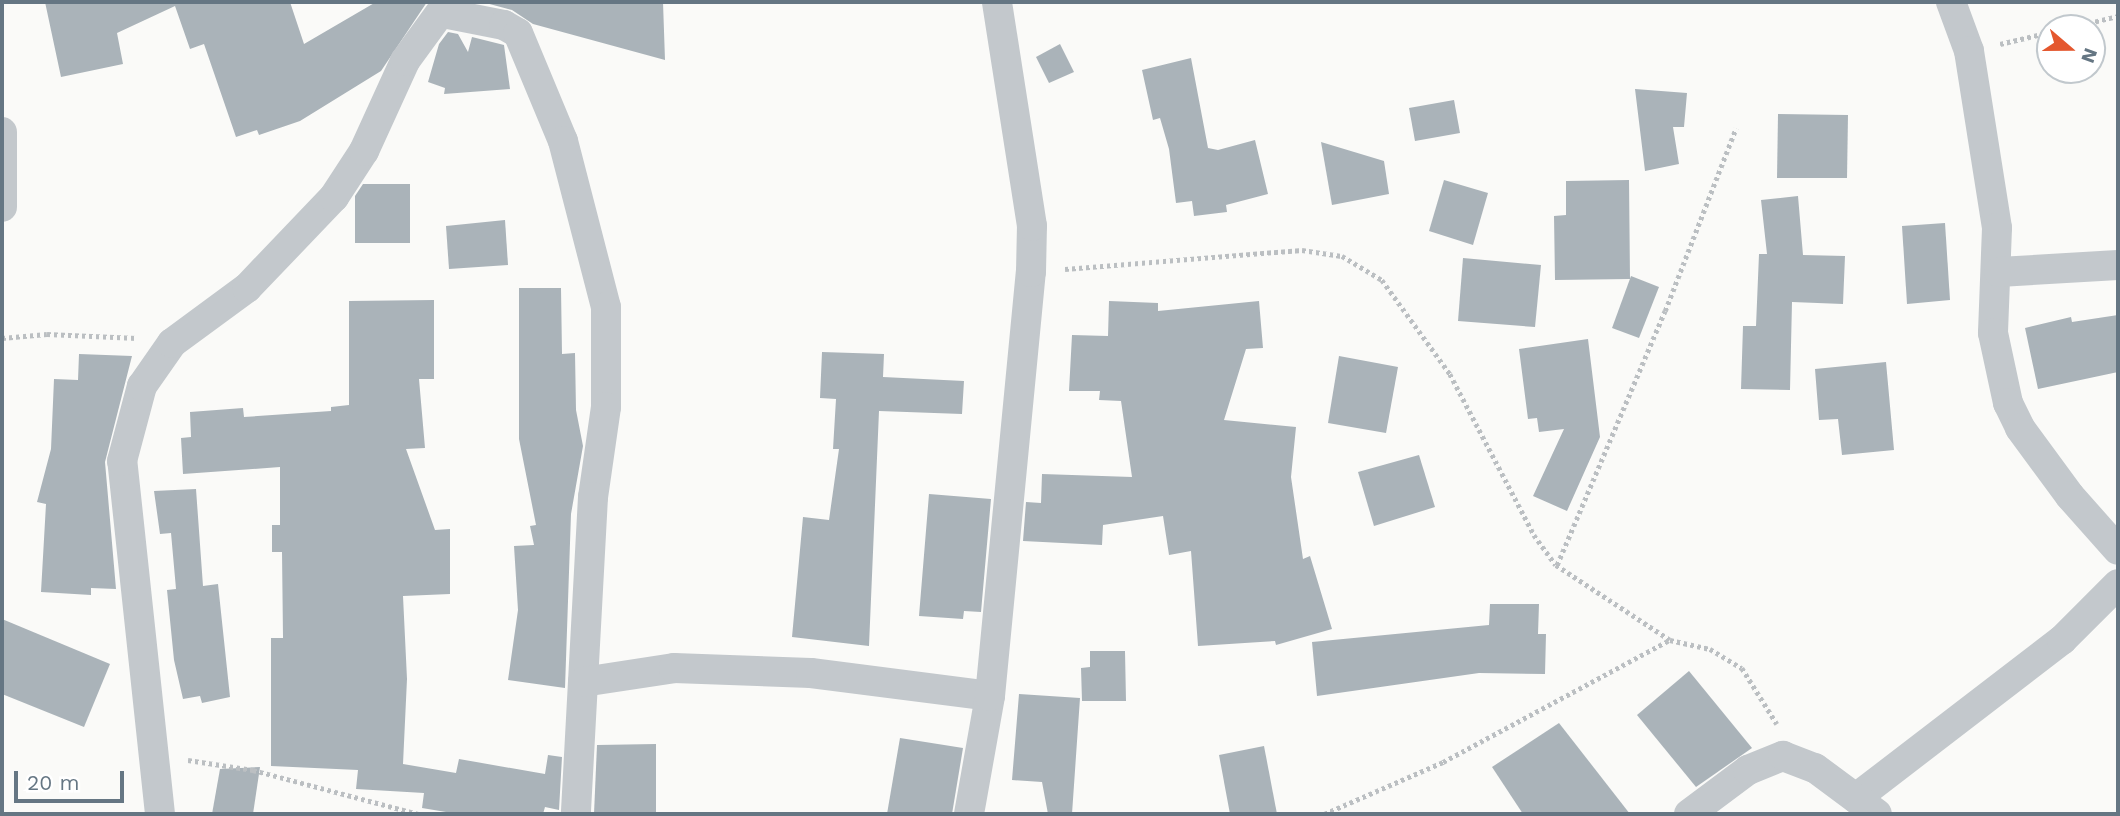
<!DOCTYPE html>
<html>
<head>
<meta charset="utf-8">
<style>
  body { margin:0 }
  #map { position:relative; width:2120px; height:816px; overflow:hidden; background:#fafaf8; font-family:"Work Sans",sans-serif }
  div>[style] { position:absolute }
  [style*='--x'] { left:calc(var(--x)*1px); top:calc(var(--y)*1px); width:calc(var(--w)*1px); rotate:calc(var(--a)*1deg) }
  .building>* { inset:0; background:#aab3b9 }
  .path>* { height:4.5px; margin-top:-2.25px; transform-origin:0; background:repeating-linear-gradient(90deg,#bbbfc2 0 3.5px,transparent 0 7px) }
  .street>* { height:30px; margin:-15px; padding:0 15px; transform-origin:15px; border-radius:15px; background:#c3c8cc }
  span { translate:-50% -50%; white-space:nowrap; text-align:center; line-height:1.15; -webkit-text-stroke:7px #fff; paint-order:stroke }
  .frame { position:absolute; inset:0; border:4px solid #657683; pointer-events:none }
  .north { position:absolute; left:2036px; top:14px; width:70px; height:70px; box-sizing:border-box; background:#fff; border:2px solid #c1c8cd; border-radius:50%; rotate:110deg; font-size:19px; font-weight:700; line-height:28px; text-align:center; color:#657683 }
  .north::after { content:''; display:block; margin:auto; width:24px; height:32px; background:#e4572e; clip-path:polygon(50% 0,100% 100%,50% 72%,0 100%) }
  .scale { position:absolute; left:14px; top:771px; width:110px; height:32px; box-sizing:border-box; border:4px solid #657683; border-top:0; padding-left:9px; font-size:21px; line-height:24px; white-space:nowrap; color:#657683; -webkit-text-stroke:5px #fff; paint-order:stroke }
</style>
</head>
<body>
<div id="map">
  <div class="building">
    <i style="clip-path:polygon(45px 2px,290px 2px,304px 44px,376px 2px,427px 2px,381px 71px,300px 121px,259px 135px,257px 130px,236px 137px,204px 44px,190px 49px,175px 6px,117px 33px,123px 64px,61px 77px)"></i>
    <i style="clip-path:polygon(482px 2px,663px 2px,665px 60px,533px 24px,512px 10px)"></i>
    <i style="clip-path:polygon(448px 32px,458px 34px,468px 52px,472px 37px,504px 45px,510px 89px,444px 94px,445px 88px,428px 82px,439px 44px)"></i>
    <i style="clip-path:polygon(1060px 44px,1074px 72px,1049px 83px,1036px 57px)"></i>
    <i style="clip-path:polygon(1191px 58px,1208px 148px,1218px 150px,1255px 140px,1268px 194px,1226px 205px,1227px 212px,1194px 216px,1192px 201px,1176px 203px,1169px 149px,1160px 118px,1153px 120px,1142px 70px)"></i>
    <i style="clip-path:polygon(1635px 89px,1687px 93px,1684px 127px,1673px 127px,1679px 164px,1645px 171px)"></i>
    <i style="clip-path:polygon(1454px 100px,1460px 133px,1415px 141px,1409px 108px)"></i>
    <i style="clip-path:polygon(1778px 114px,1848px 115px,1847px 178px,1777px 178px)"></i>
    <i style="clip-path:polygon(1321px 142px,1384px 161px,1389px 194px,1332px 205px)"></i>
    <i style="clip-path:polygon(1444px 180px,1488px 193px,1473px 245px,1429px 231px)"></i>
    <i style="clip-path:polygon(1629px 180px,1630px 279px,1555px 280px,1554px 216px,1566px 215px,1566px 181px)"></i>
    <i style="clip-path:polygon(363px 184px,410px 184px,410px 243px,355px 243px,355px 196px)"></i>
    <i style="clip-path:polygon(1798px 196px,1803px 255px,1845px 256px,1843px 304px,1792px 302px,1790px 390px,1741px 389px,1743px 326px,1756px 326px,1759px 254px,1767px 254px,1761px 200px)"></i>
    <i style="clip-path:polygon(505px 220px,508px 265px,449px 269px,446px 226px)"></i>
    <i style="clip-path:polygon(1945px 223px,1950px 300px,1907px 304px,1902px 226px)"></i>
    <i style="clip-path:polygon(1463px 258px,1541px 265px,1535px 327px,1458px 321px)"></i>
    <i style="clip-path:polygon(1631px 276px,1659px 287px,1639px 338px,1612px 328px)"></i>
    <i style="clip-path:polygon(519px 288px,561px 288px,562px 354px,575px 353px,576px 410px,583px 446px,571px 514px,565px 688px,508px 680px,518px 610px,514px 546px,534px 545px,530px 526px,536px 525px,519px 439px)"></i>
    <i style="clip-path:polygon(434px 300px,434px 379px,419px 379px,425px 448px,406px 449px,435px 530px,450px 529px,450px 594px,403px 596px,407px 679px,403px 764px,456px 773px,459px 759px,545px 774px,548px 755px,562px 757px,559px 810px,545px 807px,543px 814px,458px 814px,422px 808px,424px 793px,356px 789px,358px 770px,271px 766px,271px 638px,283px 638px,282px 552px,272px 552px,272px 525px,280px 525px,280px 467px,183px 474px,181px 438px,191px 437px,190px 412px,243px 408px,244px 417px,331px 411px,331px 407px,349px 405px,349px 301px)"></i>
    <i style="clip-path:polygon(1109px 301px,1158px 303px,1158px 311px,1259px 301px,1263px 348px,1246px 349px,1224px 420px,1296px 427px,1291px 477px,1303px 559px,1310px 556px,1332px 629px,1276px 645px,1275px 641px,1198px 646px,1191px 551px,1169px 555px,1163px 516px,1103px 525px,1102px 545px,1023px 541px,1026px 502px,1041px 503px,1042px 474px,1132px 477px,1121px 401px,1099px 400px,1100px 391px,1069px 391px,1072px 335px,1108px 336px)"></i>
    <i style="clip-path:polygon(2118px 315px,2118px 372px,2038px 389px,2025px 328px,2071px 317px,2072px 322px)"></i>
    <i style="clip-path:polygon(1588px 339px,1600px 437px,1567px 511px,1533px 496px,1564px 429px,1539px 432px,1537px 418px,1528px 419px,1519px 349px)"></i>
    <i style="clip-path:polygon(822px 352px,884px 354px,883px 377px,964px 381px,962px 414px,879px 411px,869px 646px,792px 637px,803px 517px,829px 520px,839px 449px,833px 449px,836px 399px,820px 398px)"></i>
    <i style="clip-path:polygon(79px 354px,132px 356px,105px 462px,116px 589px,91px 588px,91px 595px,41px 592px,46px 504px,37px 502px,51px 449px,54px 379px,78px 380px)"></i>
    <i style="clip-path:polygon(1339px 356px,1398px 367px,1386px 433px,1328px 423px)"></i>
    <i style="clip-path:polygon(1886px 362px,1894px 450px,1842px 455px,1838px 419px,1819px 420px,1815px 369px)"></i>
    <i style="clip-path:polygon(1419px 455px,1435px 507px,1374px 526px,1358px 472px)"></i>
    <i style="clip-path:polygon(196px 489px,203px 586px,218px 584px,230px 697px,202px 703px,200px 696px,183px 699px,174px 660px,167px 590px,176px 589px,171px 533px,160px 534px,154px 491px)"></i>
    <i style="clip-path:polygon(929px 494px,991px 499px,981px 612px,964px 611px,963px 619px,919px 616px)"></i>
    <i style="clip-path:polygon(1490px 604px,1539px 604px,1538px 634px,1546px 634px,1545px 674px,1479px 673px,1317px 696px,1312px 642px,1489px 625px)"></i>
    <i style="clip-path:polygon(2px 619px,110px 664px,84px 727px,2px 694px)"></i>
    <i style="clip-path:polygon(1090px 651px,1125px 651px,1126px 701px,1082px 701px,1081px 668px,1090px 667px)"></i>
    <i style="clip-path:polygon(1689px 671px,1752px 748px,1696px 787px,1637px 715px)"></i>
    <i style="clip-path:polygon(1019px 694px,1080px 698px,1072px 814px,1048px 814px,1042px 782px,1012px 780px)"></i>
    <i style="clip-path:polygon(1559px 723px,1630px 814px,1523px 814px,1492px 767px)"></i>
    <i style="clip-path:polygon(900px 738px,963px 748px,952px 814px,887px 814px)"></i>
    <i style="clip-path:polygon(656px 744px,656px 814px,594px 814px,597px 745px)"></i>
    <i style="clip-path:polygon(1264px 746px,1277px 814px,1230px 814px,1219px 755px)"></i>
    <i style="clip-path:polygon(260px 767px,253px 814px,212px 814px,220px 769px)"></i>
  </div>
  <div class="path">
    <i style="--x:2068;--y:28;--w:51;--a:-13.5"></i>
    <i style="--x:2000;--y:44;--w:51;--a:-13.5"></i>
    <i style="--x:1065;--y:269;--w:238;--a:-4.6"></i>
    <i style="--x:1302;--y:250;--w:40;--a:8.5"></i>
    <i style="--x:1342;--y:256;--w:47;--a:31"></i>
    <i style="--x:1382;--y:280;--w:116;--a:54.1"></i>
    <i style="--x:1450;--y:374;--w:182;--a:62.4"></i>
    <i style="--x:1534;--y:535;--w:37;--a:54"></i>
    <i style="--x:1556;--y:565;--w:136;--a:33.3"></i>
    <i style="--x:1670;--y:640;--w:41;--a:12.7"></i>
    <i style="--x:1710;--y:649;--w:37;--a:31"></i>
    <i style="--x:1742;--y:668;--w:66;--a:58"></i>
    <i style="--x:2;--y:338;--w:45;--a:-5.1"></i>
    <i style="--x:47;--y:334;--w:90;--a:2.5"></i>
    <i style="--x:1557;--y:565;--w:276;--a:-67"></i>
    <i style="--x:1665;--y:311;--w:196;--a:-68.8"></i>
    <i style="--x:188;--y:760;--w:66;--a:8.7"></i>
    <i style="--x:253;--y:770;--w:171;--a:14.9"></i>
    <i style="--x:1324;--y:814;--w:130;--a:-23.6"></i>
    <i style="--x:1443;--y:762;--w:258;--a:-28.3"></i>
  </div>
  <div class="street">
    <i style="--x:1951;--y:2;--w:52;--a:69.8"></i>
    <i style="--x:1969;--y:51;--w:179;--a:81"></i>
    <i style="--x:1997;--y:228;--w:105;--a:92.2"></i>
    <i style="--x:1993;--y:333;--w:72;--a:77.9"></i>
    <i style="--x:2008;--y:403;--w:28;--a:64"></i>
    <i style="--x:2020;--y:428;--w:84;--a:53.7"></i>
    <i style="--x:2070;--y:496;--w:72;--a:48.4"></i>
    <i style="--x:443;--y:13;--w:62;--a:11.1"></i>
    <i style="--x:504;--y:25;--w:16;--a:30"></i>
    <i style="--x:518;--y:33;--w:117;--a:67.4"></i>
    <i style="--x:563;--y:141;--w:171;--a:75.5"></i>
    <i style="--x:606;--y:307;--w:100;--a:90"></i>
    <i style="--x:606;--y:407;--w:91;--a:98.2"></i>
    <i style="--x:593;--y:497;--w:317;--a:93.1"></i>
    <i style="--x:2;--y:132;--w:75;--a:90"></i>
    <i style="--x:1999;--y:272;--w:119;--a:-3.4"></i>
    <i style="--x:583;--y:682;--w:92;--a:-8.7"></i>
    <i style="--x:674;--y:668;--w:137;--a:2.1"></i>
    <i style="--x:811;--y:673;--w:180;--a:7.3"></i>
    <i style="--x:1856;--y:798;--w:260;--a:-37.5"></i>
    <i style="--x:2062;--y:640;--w:79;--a:-45"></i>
    <i style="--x:160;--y:814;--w:355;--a:-96.1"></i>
    <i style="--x:122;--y:461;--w:78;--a:-75.1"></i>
    <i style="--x:142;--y:386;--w:52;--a:-55.1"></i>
    <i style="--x:172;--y:343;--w:93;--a:-36.3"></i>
    <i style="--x:247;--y:288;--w:126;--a:-46.3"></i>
    <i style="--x:334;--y:197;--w:55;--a:-56.9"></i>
    <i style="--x:364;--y:151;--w:99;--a:-65.5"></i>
    <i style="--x:405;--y:61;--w:73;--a:-53.9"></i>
    <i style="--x:969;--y:814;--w:120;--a:-79.9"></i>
    <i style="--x:990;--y:696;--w:426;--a:-84.5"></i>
    <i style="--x:1031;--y:272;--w:46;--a:-88.8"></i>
    <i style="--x:1032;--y:226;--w:227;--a:-98.9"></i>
    <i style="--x:1689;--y:814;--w:74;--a:-36.7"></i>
    <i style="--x:1748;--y:770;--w:38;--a:-22"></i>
    <i style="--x:1783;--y:756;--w:34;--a:21"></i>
    <i style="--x:1815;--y:768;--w:77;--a:36.6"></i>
  </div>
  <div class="frame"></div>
  <div class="north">N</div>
  <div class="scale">20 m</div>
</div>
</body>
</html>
